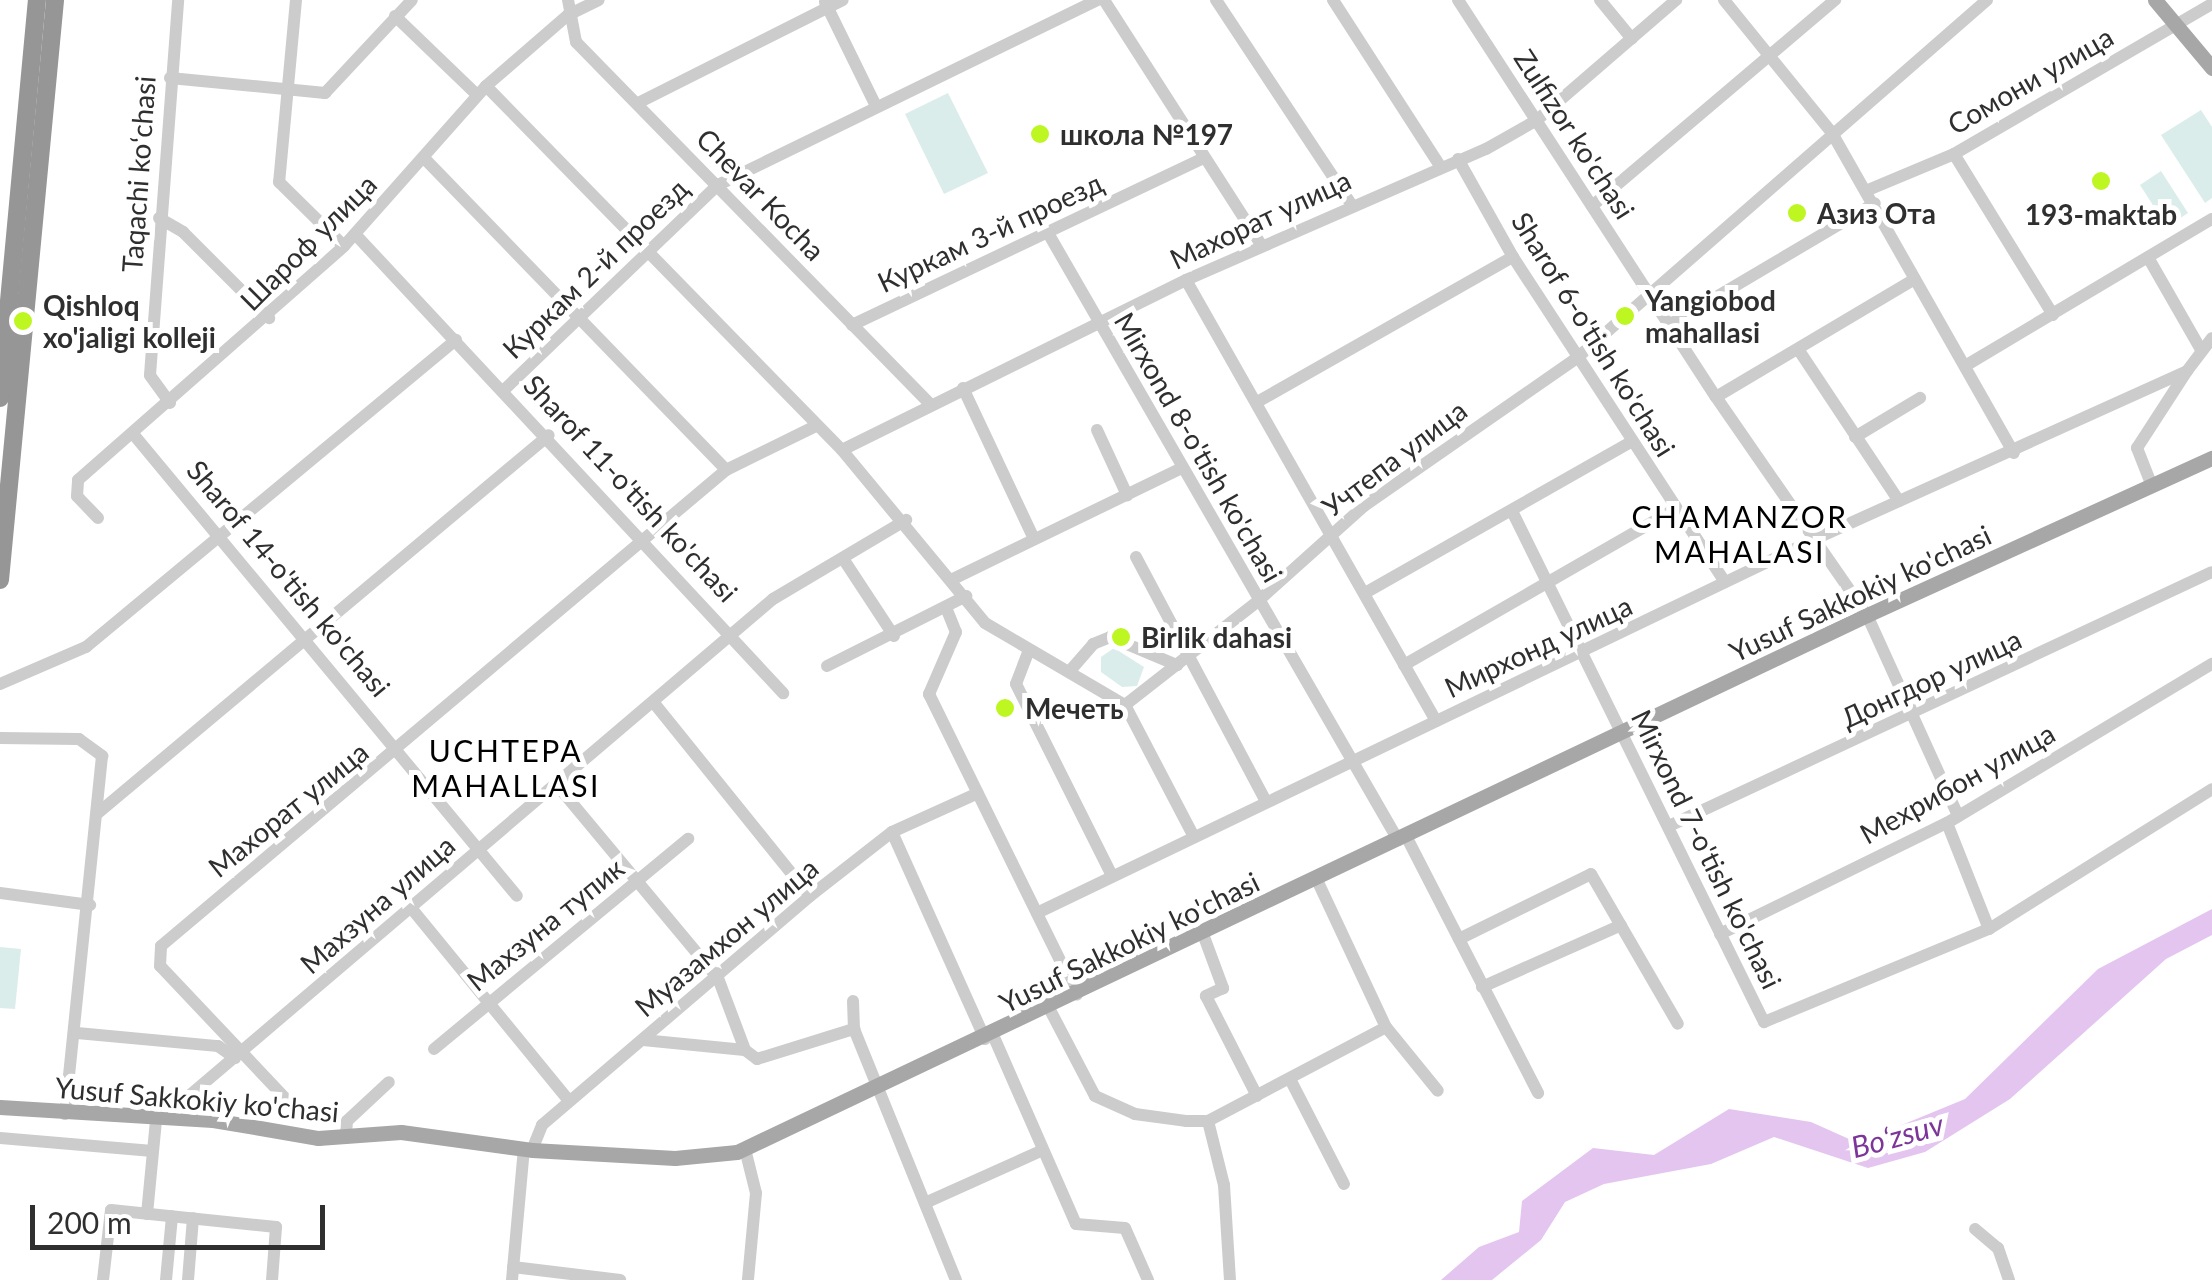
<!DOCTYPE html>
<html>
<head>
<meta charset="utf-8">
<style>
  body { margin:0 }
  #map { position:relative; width:2212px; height:1280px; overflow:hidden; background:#fff; font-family:Lato,sans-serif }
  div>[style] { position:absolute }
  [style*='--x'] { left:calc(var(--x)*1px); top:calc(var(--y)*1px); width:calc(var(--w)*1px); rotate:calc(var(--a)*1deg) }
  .green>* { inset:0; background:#dbedea }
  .water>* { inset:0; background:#e3c5ef }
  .minor>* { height:12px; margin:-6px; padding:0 6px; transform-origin:6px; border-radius:6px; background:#ccc }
  .major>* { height:15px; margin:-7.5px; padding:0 7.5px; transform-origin:7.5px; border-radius:7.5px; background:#a7a7a7 }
  .highway>* { height:18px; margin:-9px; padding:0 9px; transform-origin:9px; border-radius:9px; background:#969696 }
  .dots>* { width:28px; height:28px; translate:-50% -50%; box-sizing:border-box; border:5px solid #fff; border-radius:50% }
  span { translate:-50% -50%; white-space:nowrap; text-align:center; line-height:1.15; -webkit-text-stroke:10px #fff; paint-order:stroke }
  .street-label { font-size:28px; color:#2f2f2f }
  .poi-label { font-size:28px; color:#2f2f2f; font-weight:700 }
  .left { translate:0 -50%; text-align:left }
  .neighbourhood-label { font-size:30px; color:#000; letter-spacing:2.5px }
  .water-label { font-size:30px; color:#7d3599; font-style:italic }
  .scale { position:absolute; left:30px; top:1205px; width:295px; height:45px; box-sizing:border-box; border:5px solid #2f2f2f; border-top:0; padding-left:12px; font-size:30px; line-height:35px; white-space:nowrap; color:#2f2f2f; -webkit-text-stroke:8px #fff; paint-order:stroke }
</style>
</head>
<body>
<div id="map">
  <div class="green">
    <i style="clip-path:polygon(948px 93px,988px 173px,944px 194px,905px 114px)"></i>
    <i style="clip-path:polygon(2201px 110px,2212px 127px,2212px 198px,2205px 203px,2161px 135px)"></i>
    <i style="clip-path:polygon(2161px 171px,2188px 213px,2167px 227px,2140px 185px)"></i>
    <i style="clip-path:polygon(1114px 648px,1144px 667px,1137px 686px,1122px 687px,1101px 672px,1101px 657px)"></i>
    <i style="clip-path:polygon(0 947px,21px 949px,15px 1009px,0 1008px)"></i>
  </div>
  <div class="water">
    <i style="clip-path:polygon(2212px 909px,2212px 935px,2166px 959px,2010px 1099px,1925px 1152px,1868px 1168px,1774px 1137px,1711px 1164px,1604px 1184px,1565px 1202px,1541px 1240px,1492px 1280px,1441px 1280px,1479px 1247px,1519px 1232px,1522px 1201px,1593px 1148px,1654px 1155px,1729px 1109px,1811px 1122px,1858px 1143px,1965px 1099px,2098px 969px)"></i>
  </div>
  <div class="minor">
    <i style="--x:296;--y:0;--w:183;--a:95.3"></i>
    <i style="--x:279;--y:182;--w:91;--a:44.6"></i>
    <i style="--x:568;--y:0;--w:43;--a:79.2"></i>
    <i style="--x:576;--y:42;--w:505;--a:45.64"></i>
    <i style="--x:1104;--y:0;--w:292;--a:57.3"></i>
    <i style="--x:1216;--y:0;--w:245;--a:56.5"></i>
    <i style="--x:1333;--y:0;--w:197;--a:57.2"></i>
    <i style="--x:1458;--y:0;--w:473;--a:57"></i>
    <i style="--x:1716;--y:397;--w:265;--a:55.3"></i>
    <i style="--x:1867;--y:615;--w:221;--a:65.6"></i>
    <i style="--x:1600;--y:0;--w:50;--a:50.6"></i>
    <i style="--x:1724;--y:0;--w:171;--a:50.9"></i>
    <i style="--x:1832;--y:133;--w:368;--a:60.4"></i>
    <i style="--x:825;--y:2;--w:114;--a:63.9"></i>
    <i style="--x:395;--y:16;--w:114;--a:43.9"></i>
    <i style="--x:170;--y:78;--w:156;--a:5.5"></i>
    <i style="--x:325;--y:93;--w:127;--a:-46.9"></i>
    <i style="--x:486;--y:86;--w:509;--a:45.64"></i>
    <i style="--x:842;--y:450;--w:224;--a:50.4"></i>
    <i style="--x:985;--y:623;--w:162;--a:30.4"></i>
    <i style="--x:638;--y:103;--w:229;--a:-26.7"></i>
    <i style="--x:1954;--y:154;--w:189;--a:58.4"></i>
    <i style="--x:424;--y:158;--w:434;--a:45.9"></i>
    <i style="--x:1458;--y:159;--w:112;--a:60.7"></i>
    <i style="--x:1513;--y:257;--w:388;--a:56.9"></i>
    <i style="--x:1868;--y:190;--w:93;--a:-22.7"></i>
    <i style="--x:1954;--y:154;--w:298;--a:-30.2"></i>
    <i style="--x:1592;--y:206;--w:319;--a:-40.3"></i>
    <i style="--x:159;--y:218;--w:28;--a:30"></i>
    <i style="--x:183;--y:232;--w:122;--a:45"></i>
    <i style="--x:1048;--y:233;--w:701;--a:60.03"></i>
    <i style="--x:355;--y:234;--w:628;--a:47"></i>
    <i style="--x:2149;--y:259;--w:103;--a:60.2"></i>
    <i style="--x:1186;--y:280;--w:507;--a:60.45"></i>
    <i style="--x:852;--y:325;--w:389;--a:-25.4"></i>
    <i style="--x:1669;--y:325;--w:239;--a:-30.6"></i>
    <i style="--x:1800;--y:352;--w:179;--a:56.4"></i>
    <i style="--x:1965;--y:366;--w:287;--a:-30.8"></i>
    <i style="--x:963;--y:388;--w:167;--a:64.8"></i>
    <i style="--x:505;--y:389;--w:295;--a:-43.8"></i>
    <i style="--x:718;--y:185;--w:422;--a:-26"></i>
    <i style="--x:1716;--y:397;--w:231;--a:-30.7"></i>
    <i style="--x:1259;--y:401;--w:292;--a:-29.6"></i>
    <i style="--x:170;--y:403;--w:34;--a:-126"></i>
    <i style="--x:150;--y:375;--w:376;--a:-85.7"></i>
    <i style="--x:1097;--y:430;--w:72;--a:65.2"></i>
    <i style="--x:134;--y:435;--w:599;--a:50.28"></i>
    <i style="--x:1855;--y:437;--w:76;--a:-31"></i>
    <i style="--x:842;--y:450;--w:384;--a:-26.3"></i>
    <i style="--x:1186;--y:280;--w:327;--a:-23.6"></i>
    <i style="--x:1486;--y:149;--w:59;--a:-29.6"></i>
    <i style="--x:1537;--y:120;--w:184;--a:-40.8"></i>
    <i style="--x:2152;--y:486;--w:41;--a:-111.5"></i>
    <i style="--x:2137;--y:448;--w:92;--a:-57"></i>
    <i style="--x:1512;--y:511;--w:570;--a:63.75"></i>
    <i style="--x:1764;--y:1022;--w:243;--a:-22.5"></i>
    <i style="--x:1989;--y:929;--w:263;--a:-32.1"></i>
    <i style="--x:98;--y:518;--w:30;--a:-134"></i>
    <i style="--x:77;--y:496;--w:16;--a:-86"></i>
    <i style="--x:78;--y:480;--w:354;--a:-41.3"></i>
    <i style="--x:344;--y:246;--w:214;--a:-48.4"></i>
    <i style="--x:486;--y:86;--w:108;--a:-40.9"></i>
    <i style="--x:568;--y:15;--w:34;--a:-26"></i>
    <i style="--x:1136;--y:557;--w:277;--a:62"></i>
    <i style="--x:844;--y:560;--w:91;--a:56.7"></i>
    <i style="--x:953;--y:579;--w:254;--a:-25.9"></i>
    <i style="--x:1365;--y:593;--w:306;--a:-29.6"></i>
    <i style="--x:947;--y:610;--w:24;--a:68"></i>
    <i style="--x:956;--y:632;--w:68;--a:113.5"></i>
    <i style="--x:929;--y:694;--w:335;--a:63.8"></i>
    <i style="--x:1029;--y:650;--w:36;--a:111"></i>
    <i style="--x:1016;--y:684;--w:215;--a:63.4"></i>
    <i style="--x:1404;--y:665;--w:313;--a:-29.9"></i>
    <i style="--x:827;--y:666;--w:156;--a:-26.7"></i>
    <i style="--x:1069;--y:672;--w:37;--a:-49"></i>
    <i style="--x:1093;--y:644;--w:18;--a:-22"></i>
    <i style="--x:1110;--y:637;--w:73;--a:22.7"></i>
    <i style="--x:0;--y:684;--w:94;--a:-23.3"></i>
    <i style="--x:86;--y:647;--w:481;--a:-39.7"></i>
    <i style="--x:654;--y:703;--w:248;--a:51.1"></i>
    <i style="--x:1125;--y:705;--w:169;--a:-38"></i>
    <i style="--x:1258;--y:601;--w:142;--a:-41.9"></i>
    <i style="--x:1364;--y:506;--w:261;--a:-34.8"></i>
    <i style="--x:1578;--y:357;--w:543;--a:-41.12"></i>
    <i style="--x:1125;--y:705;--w:149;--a:62.4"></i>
    <i style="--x:0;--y:738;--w:79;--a:0.7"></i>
    <i style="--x:79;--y:739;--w:29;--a:36"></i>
    <i style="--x:102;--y:756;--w:360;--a:95.9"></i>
    <i style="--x:557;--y:785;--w:251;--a:50.2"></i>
    <i style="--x:718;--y:978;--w:77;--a:69.4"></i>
    <i style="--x:98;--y:813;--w:588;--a:-39.97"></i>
    <i style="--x:1947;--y:823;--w:114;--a:68.4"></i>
    <i style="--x:1669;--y:826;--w:599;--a:-25.07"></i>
    <i style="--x:892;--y:832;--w:227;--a:65.8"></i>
    <i style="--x:1406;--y:836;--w:289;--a:62.8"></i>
    <i style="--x:1317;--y:880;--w:162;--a:64.9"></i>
    <i style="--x:1386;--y:1027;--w:82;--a:50.9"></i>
    <i style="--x:0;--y:893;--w:91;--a:7.6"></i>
    <i style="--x:412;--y:909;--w:248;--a:50.7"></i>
    <i style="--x:1037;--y:913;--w:863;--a:-25.67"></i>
    <i style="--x:1815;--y:539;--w:408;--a:-24.3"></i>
    <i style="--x:2187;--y:371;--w:41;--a:-52.9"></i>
    <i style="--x:1203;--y:934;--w:58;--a:69.7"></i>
    <i style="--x:1223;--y:988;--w:19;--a:155"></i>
    <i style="--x:1206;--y:996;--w:112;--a:63"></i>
    <i style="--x:1720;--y:934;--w:253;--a:-26.1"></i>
    <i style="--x:1947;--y:823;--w:309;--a:-31"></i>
    <i style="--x:1459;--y:939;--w:147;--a:-26.2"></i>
    <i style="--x:1591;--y:874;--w:173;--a:59.9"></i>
    <i style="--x:1482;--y:987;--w:152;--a:-24"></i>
    <i style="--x:853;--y:1001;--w:28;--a:88"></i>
    <i style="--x:854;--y:1029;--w:271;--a:67.9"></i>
    <i style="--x:1049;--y:1008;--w:99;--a:62.4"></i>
    <i style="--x:1095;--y:1096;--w:44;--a:24.2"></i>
    <i style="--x:1135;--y:1114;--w:51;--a:7.8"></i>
    <i style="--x:1186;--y:1121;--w:22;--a:0"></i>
    <i style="--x:1208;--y:1121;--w:201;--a:-27.8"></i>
    <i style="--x:77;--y:1033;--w:142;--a:5.3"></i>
    <i style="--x:218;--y:1046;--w:21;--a:35"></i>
    <i style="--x:993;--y:1035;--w:206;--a:66.3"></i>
    <i style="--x:1076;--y:1224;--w:49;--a:4.7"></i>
    <i style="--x:1125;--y:1228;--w:57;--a:66.1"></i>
    <i style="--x:643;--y:1040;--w:102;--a:5.6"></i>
    <i style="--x:745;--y:1050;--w:15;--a:37"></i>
    <i style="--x:757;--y:1059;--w:102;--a:-17.2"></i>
    <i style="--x:434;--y:1049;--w:330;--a:-39.6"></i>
    <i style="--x:1290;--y:1079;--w:118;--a:62.8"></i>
    <i style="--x:303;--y:1117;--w:208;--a:-133.4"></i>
    <i style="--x:160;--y:966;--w:20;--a:-87"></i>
    <i style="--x:161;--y:946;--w:739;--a:-40.11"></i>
    <i style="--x:726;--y:470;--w:100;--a:-26.1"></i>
    <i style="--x:178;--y:1119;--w:27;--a:-63"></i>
    <i style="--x:190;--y:1095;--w:765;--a:-40.39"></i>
    <i style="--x:773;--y:599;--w:155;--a:-30.7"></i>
    <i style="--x:1208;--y:1121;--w:66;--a:76"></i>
    <i style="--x:1224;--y:1185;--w:95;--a:86.4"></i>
    <i style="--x:0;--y:1138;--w:153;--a:4.9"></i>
    <i style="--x:346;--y:1138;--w:17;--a:-87"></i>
    <i style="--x:347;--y:1121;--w:57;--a:-42.9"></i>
    <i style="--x:745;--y:1149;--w:45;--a:76"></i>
    <i style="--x:756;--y:1193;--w:87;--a:95.3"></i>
    <i style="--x:532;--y:1150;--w:27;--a:-68"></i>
    <i style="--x:542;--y:1125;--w:353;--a:-40.5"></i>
    <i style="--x:810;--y:896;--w:104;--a:-38"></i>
    <i style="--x:892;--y:832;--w:94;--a:-24.4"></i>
    <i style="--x:925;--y:1203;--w:129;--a:-24.2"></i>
    <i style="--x:147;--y:1214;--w:94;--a:-84.5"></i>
    <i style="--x:1975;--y:1229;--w:30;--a:40"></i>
    <i style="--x:1998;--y:1248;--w:34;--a:71"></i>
    <i style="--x:513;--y:1267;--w:108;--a:6.9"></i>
    <i style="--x:103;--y:1280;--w:70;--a:-83.5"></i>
    <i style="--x:111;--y:1210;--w:166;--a:5.9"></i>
    <i style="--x:276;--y:1227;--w:53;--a:94.3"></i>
    <i style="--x:166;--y:1280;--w:64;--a:-84.6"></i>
    <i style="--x:188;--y:1280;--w:62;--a:-85.4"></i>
    <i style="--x:512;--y:1280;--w:132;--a:-84.8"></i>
  </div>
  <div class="major">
    <i style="--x:2155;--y:0;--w:89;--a:50"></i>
    <i style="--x:0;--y:1107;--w:213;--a:3.5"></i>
    <i style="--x:213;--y:1120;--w:107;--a:9.7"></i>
    <i style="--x:318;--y:1138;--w:83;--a:-4.1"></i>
    <i style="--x:401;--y:1132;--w:132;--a:7.8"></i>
    <i style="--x:532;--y:1150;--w:143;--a:3.2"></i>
    <i style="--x:675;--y:1158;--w:62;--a:-5.5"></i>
    <i style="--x:737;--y:1152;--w:1251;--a:-25.42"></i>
    <i style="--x:1867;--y:615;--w:379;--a:-24.5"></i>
  </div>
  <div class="highway">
    <i style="--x:0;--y:398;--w:400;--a:-84.7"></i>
    <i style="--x:0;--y:580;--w:583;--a:-84.58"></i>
  </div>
  <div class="dots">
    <i style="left:1040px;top:134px;background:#bef621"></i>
    <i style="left:2101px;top:181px;background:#bef621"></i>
    <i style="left:1797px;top:213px;background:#bef621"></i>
    <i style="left:1625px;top:316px;background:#bef621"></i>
    <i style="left:23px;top:321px;background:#bef621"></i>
    <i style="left:1121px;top:637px;background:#bef621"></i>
    <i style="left:1005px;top:708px;background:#bef621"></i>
  </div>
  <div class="street-label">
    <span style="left:2030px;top:80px;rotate:-30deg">Сомони улица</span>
    <span style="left:1575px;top:134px;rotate:57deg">Zulfizor ko'chasi</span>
    <span style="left:138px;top:174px;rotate:-86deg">Taqachi koʻchasi</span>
    <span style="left:761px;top:194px;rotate:46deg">Chevar Kocha</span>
    <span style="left:1260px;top:219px;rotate:-25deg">Махорат улица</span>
    <span style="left:990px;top:232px;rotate:-25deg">Куркам 3-й проезд</span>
    <span style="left:308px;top:242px;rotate:-45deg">Шароф улица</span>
    <span style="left:595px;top:268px;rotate:-44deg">Куркам 2-й проезд</span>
    <span style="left:1594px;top:334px;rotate:58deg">Sharof 6-o'tish ko'chasi</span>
    <span style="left:1199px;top:447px;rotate:60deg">Mirxond 8-o'tish ko'chasi</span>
    <span style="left:1394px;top:458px;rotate:-37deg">Учтепа улица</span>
    <span style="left:631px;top:488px;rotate:47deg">Sharof 11-o'tish ko'chasi</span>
    <span style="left:289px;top:578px;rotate:50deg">Sharof 14-o'tish ko'chasi</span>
    <span style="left:1860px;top:593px;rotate:-25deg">Yusuf Sakkokiy ko'chasi</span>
    <span style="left:1538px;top:646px;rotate:-25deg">Мирхонд улица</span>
    <span style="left:1931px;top:678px;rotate:-25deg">Донгдор улица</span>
    <span style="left:1957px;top:783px;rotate:-29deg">Мехрибон улица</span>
    <span style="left:288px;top:809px;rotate:-39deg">Махорат улица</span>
    <span style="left:1707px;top:849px;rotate:64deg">Mirxond 7-o'tish ko'chasi</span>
    <span style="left:377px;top:904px;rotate:-41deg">Махзуна улица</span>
    <span style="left:545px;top:924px;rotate:-39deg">Махзуна тупик</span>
    <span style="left:726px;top:937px;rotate:-40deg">Муазамхон улица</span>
    <span style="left:1129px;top:942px;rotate:-26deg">Yusuf Sakkokiy ko'chasi</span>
    <span style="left:197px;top:1099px;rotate:5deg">Yusuf Sakkokiy ko'chasi</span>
  </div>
  <div class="poi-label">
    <span class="left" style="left:1060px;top:134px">школа №197</span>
    <span class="left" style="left:1817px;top:213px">Азиз Ота</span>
    <span style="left:2101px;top:214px">193-maktab</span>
    <span class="left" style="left:1645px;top:316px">Yangiobod<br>mahallasi</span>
    <span class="left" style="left:43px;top:321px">Qishloq<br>xo'jaligi kolleji</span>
    <span class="left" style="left:1141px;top:637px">Birlik dahasi</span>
    <span class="left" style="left:1025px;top:708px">Мечеть</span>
  </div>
  <div class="neighbourhood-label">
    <span style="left:1740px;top:533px">CHAMANZOR<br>MAHALASI</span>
    <span style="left:506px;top:767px">UCHTEPA<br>MAHALLASI</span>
  </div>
  <div class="water-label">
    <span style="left:1897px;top:1135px;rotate:-15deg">Boʻzsuv</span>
  </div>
  <div class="scale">200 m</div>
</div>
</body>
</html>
